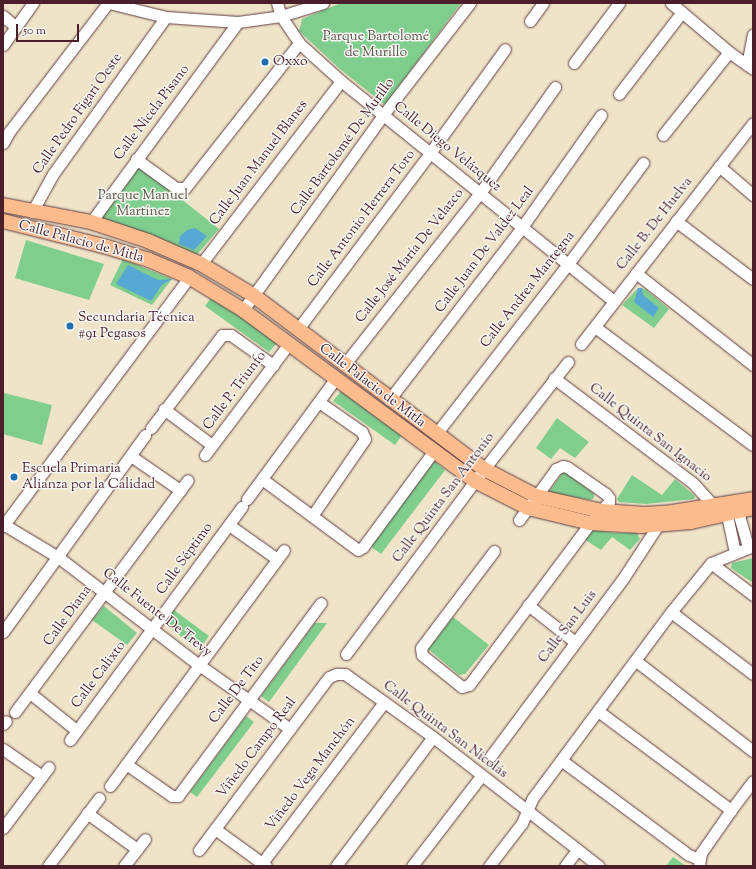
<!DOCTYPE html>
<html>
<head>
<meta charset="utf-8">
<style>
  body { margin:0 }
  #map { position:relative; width:756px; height:869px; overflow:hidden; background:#efe4c8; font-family:"Sorts Mill Goudy",serif }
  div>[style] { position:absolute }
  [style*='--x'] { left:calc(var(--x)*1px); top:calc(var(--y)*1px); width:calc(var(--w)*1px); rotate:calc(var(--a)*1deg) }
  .green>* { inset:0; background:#7fce8e }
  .water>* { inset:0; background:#57a8d2 }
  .roads { filter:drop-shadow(0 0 1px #633d43) drop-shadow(0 0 1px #633d43) }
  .minor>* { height:11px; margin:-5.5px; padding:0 5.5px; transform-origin:5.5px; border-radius:5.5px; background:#fff }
  .major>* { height:14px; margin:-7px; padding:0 7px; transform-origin:7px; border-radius:7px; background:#fbbb8d }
  .dots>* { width:11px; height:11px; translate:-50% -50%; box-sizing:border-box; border:2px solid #f6f6f2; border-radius:50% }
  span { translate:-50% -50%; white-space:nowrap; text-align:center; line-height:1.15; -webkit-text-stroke:3px #f6f6f2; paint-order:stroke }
  .park-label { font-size:14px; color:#5a5449 }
  .poi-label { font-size:14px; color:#4a1f2b }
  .left { translate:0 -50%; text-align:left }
  .street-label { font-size:14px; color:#4a1f2b }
  .frame { position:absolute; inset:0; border:4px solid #4a1f2b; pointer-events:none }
  .scale { position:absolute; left:16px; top:24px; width:63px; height:18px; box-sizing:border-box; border:2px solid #4a1f2b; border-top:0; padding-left:5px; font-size:12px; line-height:14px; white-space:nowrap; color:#4a1f2b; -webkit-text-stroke:3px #f6f6f2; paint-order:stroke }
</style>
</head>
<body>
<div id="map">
  <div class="green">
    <i style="clip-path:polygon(341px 3px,461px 3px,385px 105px,340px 69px,299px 31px,302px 19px)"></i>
    <i style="clip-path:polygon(137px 164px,219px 229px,195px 257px,98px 217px)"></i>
    <i style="clip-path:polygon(26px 240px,104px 264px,89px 300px,15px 278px)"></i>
    <i style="clip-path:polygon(123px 259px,172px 279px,152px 305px,110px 285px)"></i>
    <i style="clip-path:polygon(638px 288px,645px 289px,669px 309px,654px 328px,622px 305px)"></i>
    <i style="clip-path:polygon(213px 295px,277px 343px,269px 352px,205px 306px)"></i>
    <i style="clip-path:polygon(341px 391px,402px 435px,395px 445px,333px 401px)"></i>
    <i style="clip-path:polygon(4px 393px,52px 405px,42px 445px,3px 434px)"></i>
    <i style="clip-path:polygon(557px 418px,589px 442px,575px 458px,560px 448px,551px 459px,536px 448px)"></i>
    <i style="clip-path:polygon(432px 459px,445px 470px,381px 554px,370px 546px)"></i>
    <i style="clip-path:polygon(563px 472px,570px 472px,594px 493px,594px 498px,590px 500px,549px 492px)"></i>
    <i style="clip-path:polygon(632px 475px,662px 495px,675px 479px,695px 496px,694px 499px,646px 504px,619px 502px,617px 499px)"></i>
    <i style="clip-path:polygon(592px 530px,616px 533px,637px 533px,640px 539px,630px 550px,612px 537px,601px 550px,584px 539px)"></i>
    <i style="clip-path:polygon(753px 558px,753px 583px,731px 568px,732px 563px)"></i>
    <i style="clip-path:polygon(104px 606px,137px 633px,127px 645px,92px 620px)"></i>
    <i style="clip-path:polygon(174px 610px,209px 636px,199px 650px,165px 624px)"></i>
    <i style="clip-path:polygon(453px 617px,489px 645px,465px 674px,459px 675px,428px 649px)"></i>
    <i style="clip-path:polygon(315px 623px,327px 623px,269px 702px,261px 696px)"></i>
    <i style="clip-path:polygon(246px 716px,254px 722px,197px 797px,190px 792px)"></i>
    <i style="clip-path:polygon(673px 857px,686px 866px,666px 866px)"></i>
  </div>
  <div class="water">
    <i style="clip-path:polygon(195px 228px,207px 236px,194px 250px,179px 244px,180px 236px,187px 230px)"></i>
    <i style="clip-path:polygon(128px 265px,158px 280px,172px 279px,162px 285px,151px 301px,116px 284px)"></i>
    <i style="clip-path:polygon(638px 288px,642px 288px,643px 295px,659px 308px,653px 317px,634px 302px)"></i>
  </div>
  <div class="roads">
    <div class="minor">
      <i style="--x:109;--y:3;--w:59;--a:13.8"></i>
      <i style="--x:166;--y:17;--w:72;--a:4"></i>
      <i style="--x:238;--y:22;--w:43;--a:-7.9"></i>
      <i style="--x:281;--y:16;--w:44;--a:-17.2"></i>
      <i style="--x:277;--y:3;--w:14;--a:73"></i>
      <i style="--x:281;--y:16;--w:32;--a:56"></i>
      <i style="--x:299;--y:43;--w:57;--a:42.1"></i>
      <i style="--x:341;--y:81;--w:351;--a:38.9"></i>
      <i style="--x:671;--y:3;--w:76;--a:40.2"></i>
      <i style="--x:729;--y:52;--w:29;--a:35"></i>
      <i style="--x:3;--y:16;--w:17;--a:40"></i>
      <i style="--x:530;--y:21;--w:22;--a:-54"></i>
      <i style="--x:3;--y:45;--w:52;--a:-54.5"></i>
      <i style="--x:574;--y:63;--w:75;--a:-53.1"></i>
      <i style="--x:747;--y:65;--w:31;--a:-79"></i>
      <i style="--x:619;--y:94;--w:103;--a:-52.5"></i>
      <i style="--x:663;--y:135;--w:106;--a:-51.5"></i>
      <i style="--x:3;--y:143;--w:13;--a:-61"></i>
      <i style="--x:9;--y:132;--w:163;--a:-52.5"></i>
      <i style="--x:136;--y:159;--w:49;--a:35.9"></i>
      <i style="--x:176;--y:188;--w:9;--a:0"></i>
      <i style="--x:185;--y:188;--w:184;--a:-51.8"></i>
      <i style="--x:719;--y:166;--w:45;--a:40.5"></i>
      <i style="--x:32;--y:212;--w:43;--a:-61.1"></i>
      <i style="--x:53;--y:174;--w:193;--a:-54.3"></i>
      <i style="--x:676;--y:221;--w:96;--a:37"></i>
      <i style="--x:91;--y:222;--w:248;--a:-53.7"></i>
      <i style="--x:201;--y:264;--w:230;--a:-52.6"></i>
      <i style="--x:636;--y:273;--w:149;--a:38.2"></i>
      <i style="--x:243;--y:310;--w:240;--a:-54.3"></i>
      <i style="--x:383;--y:115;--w:142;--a:-52.2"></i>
      <i style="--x:595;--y:327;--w:197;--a:36.8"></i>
      <i style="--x:298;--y:329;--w:220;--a:-53.1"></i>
      <i style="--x:430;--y:153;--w:128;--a:-54.2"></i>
      <i style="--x:581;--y:344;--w:280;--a:-52.1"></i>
      <i style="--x:344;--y:365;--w:219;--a:-51.7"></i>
      <i style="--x:480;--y:193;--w:130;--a:-54.7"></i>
      <i style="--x:554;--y:378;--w:174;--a:37.1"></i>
      <i style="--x:693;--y:483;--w:38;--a:48"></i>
      <i style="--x:389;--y:400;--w:218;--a:-52.4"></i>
      <i style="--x:522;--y:227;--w:137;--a:-54.8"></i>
      <i style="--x:164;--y:409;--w:60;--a:36.9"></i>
      <i style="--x:151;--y:428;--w:117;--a:-52.6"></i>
      <i style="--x:222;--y:335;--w:9;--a:0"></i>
      <i style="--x:231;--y:335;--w:52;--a:35.5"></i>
      <i style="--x:436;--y:434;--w:215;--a:-52.2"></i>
      <i style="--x:568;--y:264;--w:126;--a:-53.4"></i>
      <i style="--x:205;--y:455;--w:138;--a:-53"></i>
      <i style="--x:131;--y:456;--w:60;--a:34.8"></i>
      <i style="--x:262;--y:479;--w:119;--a:36.5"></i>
      <i style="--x:358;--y:550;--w:6;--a:-31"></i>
      <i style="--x:363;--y:547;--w:118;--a:-53.6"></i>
      <i style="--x:247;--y:499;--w:149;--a:-53.7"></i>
      <i style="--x:738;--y:512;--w:36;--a:74"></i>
      <i style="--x:727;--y:515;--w:38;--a:78"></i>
      <i style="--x:312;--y:516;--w:93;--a:-55.5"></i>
      <i style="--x:365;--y:439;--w:8;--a:-113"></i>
      <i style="--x:362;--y:432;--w:52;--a:-145.1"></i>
      <i style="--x:3;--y:524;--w:64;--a:31"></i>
      <i style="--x:58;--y:557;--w:178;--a:37.5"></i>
      <i style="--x:199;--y:665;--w:111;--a:35.1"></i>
      <i style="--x:229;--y:525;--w:59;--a:35.3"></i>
      <i style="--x:3;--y:526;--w:311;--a:-53.2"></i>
      <i style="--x:494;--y:551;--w:121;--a:127"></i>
      <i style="--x:421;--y:648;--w:7;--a:82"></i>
      <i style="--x:422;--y:655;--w:51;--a:38.7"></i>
      <i style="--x:462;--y:687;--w:7;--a:-16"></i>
      <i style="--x:469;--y:685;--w:202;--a:-53.2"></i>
      <i style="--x:590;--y:523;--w:28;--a:-48"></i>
      <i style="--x:609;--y:502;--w:4;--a:-90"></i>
      <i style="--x:609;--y:498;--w:5;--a:-127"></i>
      <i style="--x:606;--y:494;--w:47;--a:-145.3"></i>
      <i style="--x:567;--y:467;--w:4;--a:-166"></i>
      <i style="--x:563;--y:466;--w:8;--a:157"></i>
      <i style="--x:556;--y:469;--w:63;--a:126"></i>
      <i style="--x:711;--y:563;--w:53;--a:37.3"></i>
      <i style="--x:528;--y:605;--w:60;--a:38.2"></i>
      <i style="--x:671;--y:612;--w:103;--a:37.1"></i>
      <i style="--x:3;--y:632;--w:243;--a:-54.2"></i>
      <i style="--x:346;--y:654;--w:231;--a:-53.3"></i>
      <i style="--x:484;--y:469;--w:136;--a:-51.9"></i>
      <i style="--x:636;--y:661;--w:148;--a:37.6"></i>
      <i style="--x:30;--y:693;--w:59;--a:38.8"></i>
      <i style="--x:598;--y:711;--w:166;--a:36.7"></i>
      <i style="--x:731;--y:810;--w:52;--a:124.9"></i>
      <i style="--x:701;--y:853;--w:13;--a:99"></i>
      <i style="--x:15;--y:712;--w:289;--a:-53.3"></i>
      <i style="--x:3;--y:724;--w:4;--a:-45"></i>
      <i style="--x:70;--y:740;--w:290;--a:-53.6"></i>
      <i style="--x:3;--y:749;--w:47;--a:34.7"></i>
      <i style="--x:490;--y:757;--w:224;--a:-53.3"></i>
      <i style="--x:624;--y:577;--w:69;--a:-56.8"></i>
      <i style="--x:561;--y:760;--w:159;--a:36.6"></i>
      <i style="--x:689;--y:855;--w:11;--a:22"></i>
      <i style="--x:126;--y:764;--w:56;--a:34.8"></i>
      <i style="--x:172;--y:796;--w:6;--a:0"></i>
      <i style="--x:178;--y:796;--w:240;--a:-53.5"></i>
      <i style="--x:110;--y:786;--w:293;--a:-53.6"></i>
      <i style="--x:731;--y:810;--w:36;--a:-53"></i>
      <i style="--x:87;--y:813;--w:62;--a:35.8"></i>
      <i style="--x:3;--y:828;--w:76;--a:-53"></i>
      <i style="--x:215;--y:829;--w:63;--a:36"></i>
      <i style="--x:199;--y:850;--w:216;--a:-53.1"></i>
      <i style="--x:329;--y:677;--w:8;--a:-23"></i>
      <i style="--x:336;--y:674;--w:9;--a:0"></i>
      <i style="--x:345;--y:674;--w:108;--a:35.6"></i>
      <i style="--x:433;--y:737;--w:210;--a:37.9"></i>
      <i style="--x:262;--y:863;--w:202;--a:-52.8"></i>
      <i style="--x:48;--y:866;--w:85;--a:-53.1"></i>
      <i style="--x:124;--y:866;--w:34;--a:-52"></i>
      <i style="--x:336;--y:866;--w:161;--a:-53.1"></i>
      <i style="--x:412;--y:866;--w:113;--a:-52.5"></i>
      <i style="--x:489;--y:866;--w:54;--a:-52.5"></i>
      <i style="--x:522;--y:823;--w:26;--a:-67"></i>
      <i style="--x:532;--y:799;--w:233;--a:-53.4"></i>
      <i style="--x:671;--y:612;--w:63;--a:-50.8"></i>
      <i style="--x:711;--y:563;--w:45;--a:-22"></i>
      <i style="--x:565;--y:866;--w:20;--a:-53"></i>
    </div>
    <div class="major">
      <i style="--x:3;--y:205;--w:90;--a:10.9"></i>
      <i style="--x:91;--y:222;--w:60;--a:18.4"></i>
      <i style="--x:148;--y:241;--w:58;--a:23.5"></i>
      <i style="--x:201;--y:264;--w:61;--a:30.8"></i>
      <i style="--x:253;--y:295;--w:289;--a:37"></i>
      <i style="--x:484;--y:469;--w:59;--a:27.4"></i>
      <i style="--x:536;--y:496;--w:68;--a:12.8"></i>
      <i style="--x:602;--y:511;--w:42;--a:4.1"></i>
      <i style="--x:644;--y:514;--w:22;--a:-3"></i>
      <i style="--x:666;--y:513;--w:88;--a:-9.1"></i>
      <i style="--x:3;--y:221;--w:107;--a:14"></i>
      <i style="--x:107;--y:247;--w:44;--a:17.2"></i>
      <i style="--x:149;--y:260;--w:43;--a:23"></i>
      <i style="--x:189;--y:277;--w:63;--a:31.4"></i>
      <i style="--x:243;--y:310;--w:288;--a:36.4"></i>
      <i style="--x:475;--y:481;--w:59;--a:27"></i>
      <i style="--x:528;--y:508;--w:64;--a:13.6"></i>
      <i style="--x:590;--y:523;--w:51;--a:3.4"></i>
      <i style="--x:641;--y:526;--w:50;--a:-4.6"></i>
      <i style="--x:691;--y:522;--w:64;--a:-12.7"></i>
    </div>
  </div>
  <div class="dots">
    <i style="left:265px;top:62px;background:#1f6fb2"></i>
    <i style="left:70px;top:326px;background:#1f6fb2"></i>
    <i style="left:14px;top:477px;background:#1f6fb2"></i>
  </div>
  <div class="park-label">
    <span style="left:376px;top:45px">Parque Bartolomé<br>de Murillo</span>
    <span style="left:143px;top:204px">Parque Manuel<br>Martínez</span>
  </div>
  <div class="poi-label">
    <span class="left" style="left:273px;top:62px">Oxxo</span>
    <span class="left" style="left:78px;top:326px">Secundaria Técnica<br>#91 Pegasos</span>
    <span class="left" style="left:22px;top:477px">Escuela Primaria<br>Alianza por la Calidad</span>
  </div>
  <div class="street-label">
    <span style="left:152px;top:113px;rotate:-53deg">Calle Nicela Pisano</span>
    <span style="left:78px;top:114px;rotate:-55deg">Calle Pedro Figari Oeste</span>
    <span style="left:343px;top:147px;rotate:-54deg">Calle Bartolomé De Murillo</span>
    <span style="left:447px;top:147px;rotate:39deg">Calle Diego Velázquez</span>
    <span style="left:259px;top:163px;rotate:-53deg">Calle Juan Manuel Blanes</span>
    <span style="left:362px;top:219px;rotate:-53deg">Calle Antonio Herrera Toro</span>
    <span style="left:655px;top:224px;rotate:-52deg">Calle B. De Huelva</span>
    <span style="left:81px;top:242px;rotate:15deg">Calle Palacio de Mitla</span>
    <span style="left:485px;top:250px;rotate:-53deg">Calle Juan De Valdez Leal</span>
    <span style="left:410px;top:256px;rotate:-52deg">Calle José María De Velazco</span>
    <span style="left:528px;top:290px;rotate:-52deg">Calle Andrea Mantegna</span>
    <span style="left:372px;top:386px;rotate:37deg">Calle Palacio de Mitla</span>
    <span style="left:235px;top:391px;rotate:-53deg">Calle P. Triunfo</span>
    <span style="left:650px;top:433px;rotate:38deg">Calle Quinta San Ignacio</span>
    <span style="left:444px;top:498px;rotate:-53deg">Calle Quinta San Antonio</span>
    <span style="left:185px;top:559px;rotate:-54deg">Calle Séptimo</span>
    <span style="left:157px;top:613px;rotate:38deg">Calle Fuente De Trevy</span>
    <span style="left:68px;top:616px;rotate:-54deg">Calle Diana</span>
    <span style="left:568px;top:627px;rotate:-53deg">Calle San Luis</span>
    <span style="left:99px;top:675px;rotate:-53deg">Calle Calixto</span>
    <span style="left:237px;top:690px;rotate:-53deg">Calle De Tito</span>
    <span style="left:445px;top:730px;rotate:37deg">Calle Quinta San Nicolás</span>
    <span style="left:257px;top:748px;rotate:-53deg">Viñedo Campo Real</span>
    <span style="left:311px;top:774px;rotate:-53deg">Viñedo Vega Manchón</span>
  </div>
  <div class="frame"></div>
  <div class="scale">50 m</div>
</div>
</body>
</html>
